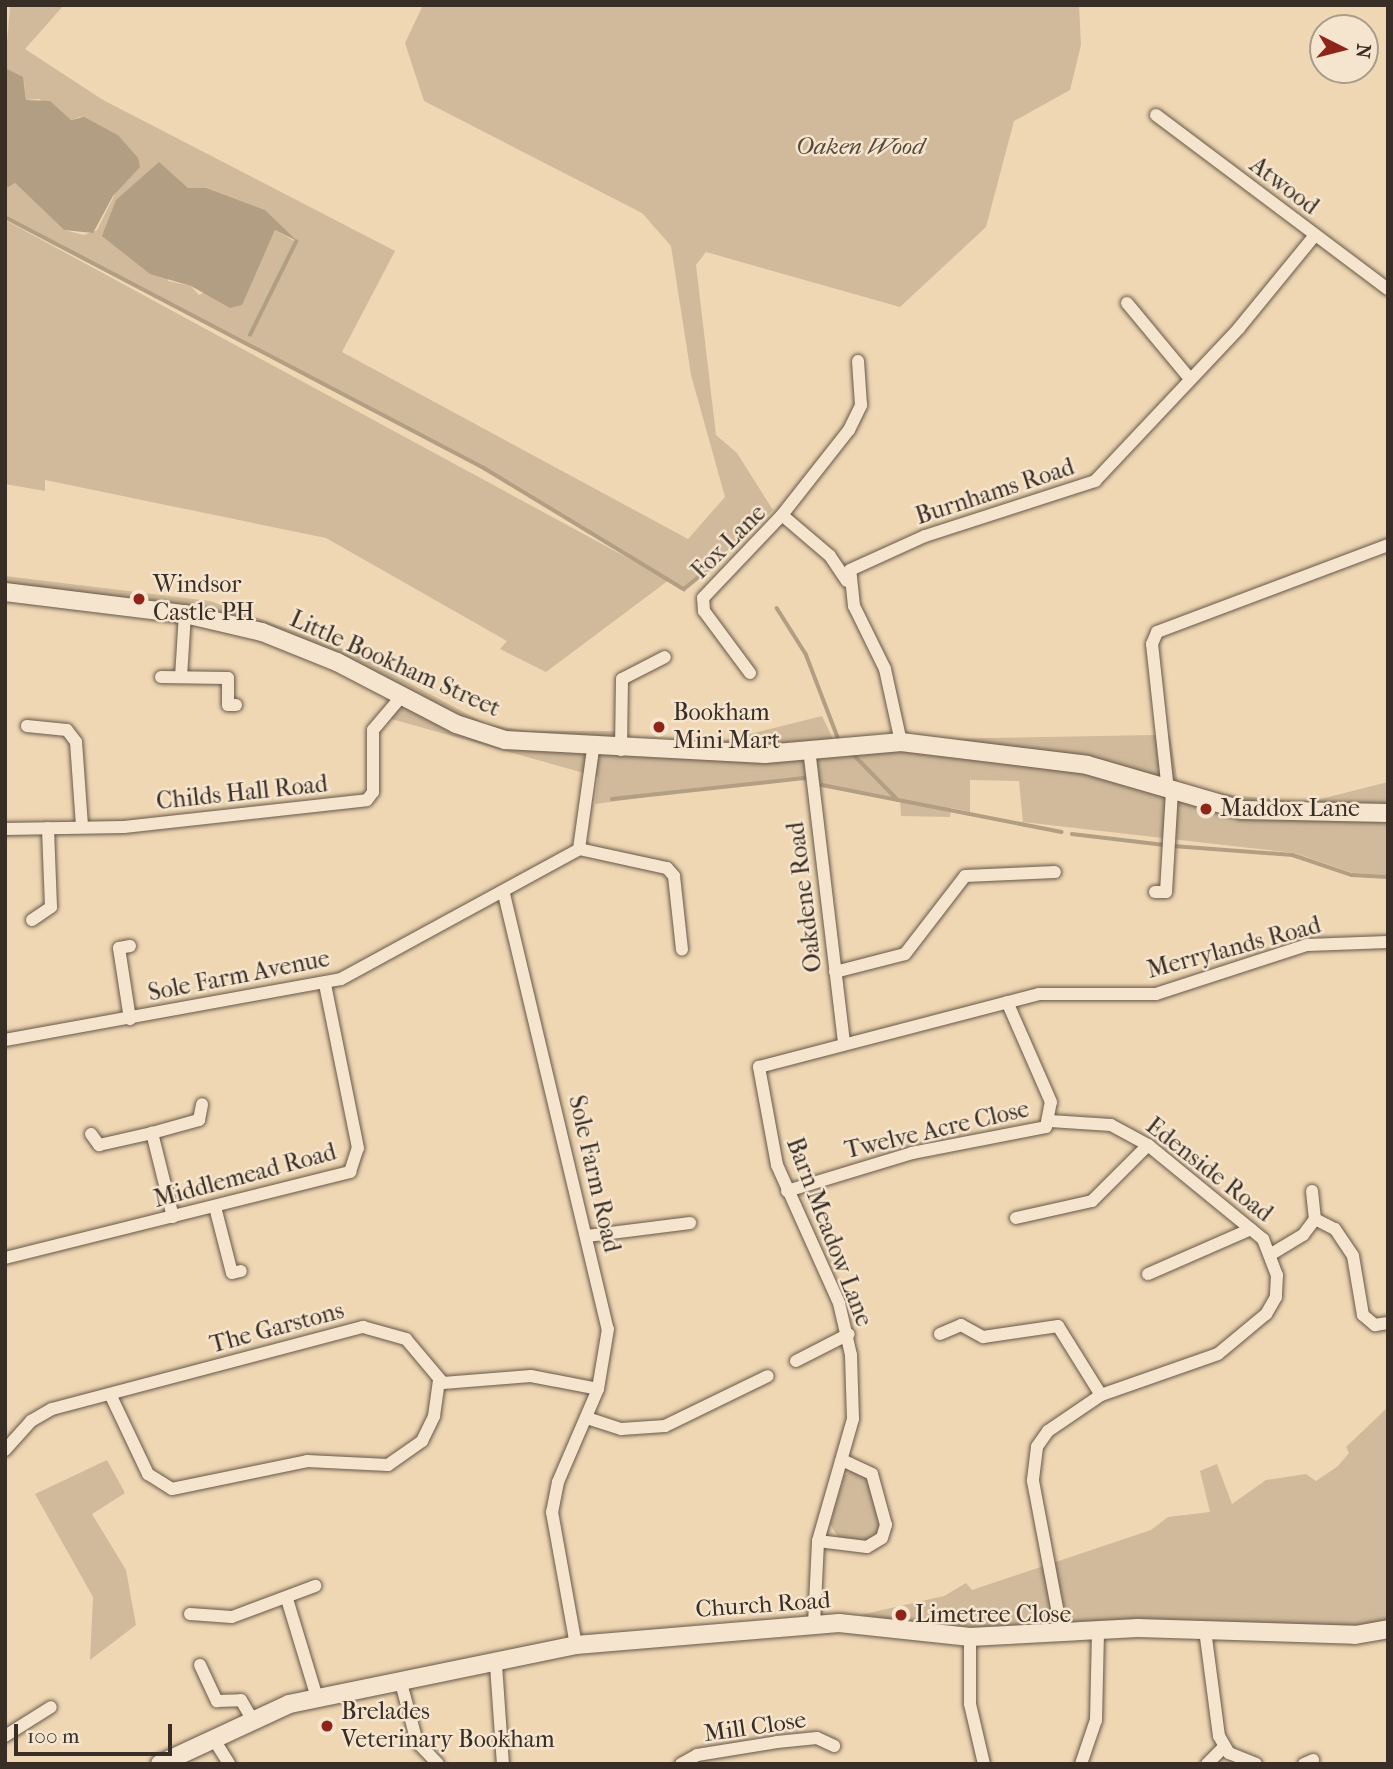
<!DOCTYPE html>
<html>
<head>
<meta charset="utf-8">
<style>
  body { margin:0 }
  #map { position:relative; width:1393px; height:1769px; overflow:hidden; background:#efd7b3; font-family:"IM FELL French Canon",serif }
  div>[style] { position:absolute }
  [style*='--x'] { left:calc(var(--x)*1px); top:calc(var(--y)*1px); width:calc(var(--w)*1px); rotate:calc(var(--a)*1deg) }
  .green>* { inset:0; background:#d0ba9b }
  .water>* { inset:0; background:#b19e83 }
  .stream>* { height:3.5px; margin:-1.75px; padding:0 1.75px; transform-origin:1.75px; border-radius:1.75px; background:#b19e83 }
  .roads { filter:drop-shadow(0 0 2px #665849) drop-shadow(0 0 2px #665849) }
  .street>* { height:12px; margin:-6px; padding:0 6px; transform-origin:6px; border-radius:6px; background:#f5e5ce }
  .secondary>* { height:18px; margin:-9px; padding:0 9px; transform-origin:9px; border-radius:9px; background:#f5e5ce }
  .dots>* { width:19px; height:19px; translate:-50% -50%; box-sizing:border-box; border:4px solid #f5e5ce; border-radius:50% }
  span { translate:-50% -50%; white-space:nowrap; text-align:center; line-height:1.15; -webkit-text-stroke:5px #f5e5ce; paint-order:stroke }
  .park-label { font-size:24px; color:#574a3d; font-style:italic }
  .street-label { font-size:24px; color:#392e26 }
  .poi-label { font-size:24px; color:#392e26 }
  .left { translate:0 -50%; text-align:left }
  .frame { position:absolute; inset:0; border:7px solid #392e26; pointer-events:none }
  .north { position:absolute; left:1309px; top:14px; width:70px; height:70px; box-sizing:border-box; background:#f5e5ce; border:2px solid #aa9c8b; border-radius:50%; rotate:96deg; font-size:19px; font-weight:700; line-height:28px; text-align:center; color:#392e26 }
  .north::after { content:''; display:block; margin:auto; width:24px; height:32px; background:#8f2418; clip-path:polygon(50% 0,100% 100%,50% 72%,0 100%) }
  .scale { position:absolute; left:14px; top:1724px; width:158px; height:32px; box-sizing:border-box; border:4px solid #392e26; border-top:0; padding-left:9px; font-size:21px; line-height:24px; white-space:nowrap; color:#392e26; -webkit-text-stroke:5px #f5e5ce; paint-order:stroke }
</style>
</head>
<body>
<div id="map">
  <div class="green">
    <i style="clip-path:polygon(evenodd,10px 5px,64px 5px,25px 49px,103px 100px,395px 251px,342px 352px,688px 539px,725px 497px,691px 375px,671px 246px,642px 213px,424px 101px,405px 43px,423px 5px,1079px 5px,1081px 45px,1070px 90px,1014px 121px,986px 227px,900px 307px,706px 252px,696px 265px,716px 435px,737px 453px,773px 510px,684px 589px,669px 580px,546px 672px,500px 649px,507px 641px,326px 538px,45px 480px,45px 491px,5px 484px,5px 220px,661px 576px,484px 468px,5px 217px,5px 189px,15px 183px,64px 230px,84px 235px,97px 230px,117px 190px,118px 135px,80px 117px,71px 120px,39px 99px,26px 100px,24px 82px,5px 68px,10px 5px,185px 187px,265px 210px,296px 242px,275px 230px,260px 263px,199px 295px,191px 286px,168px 281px,185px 187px)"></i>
    <i style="clip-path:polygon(5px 576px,210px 601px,349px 651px,486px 724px,526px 731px,615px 731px,618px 741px,641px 742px,722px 741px,822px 716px,834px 741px,1155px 735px,1170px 736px,1179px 789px,1305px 803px,1388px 782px,1388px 875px,1353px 873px,1295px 853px,1023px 822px,1019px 781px,970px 780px,970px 812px,951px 808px,950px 817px,901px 816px,900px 798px,790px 778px,595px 804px,598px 777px,388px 718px,400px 708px,405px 690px,295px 637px,232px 616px,5px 583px)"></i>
    <i style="clip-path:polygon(1388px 1407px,1388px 1633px,954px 1628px,860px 1615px,944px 1596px,966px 1583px,972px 1590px,1151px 1530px,1168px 1517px,1210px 1512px,1200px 1471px,1217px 1464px,1232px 1504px,1266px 1480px,1306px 1474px,1316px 1481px,1338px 1466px,1349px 1453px,1346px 1447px)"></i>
    <i style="clip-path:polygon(107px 1460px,125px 1493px,92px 1514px,126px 1570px,136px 1625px,90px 1660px,93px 1597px,35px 1494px)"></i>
    <i style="clip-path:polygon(853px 1470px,869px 1478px,881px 1529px,868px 1541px,838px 1537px,830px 1524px,844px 1476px)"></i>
  </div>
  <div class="water">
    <i style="clip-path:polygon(5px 68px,23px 77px,26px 100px,50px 101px,71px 120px,84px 117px,118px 135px,138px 158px,140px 167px,113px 196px,93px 233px,64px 230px,15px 183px,5px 189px)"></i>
    <i style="clip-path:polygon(159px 162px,188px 188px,206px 188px,265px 210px,297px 241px,275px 230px,242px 305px,230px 308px,191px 286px,150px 274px,102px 236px,116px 200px)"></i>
  </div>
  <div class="stream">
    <i style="--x:5;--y:217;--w:541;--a:27.65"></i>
    <i style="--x:484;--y:468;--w:234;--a:31.2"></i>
    <i style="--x:684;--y:589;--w:50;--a:-39.4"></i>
    <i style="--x:250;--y:335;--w:104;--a:-63.7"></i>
    <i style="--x:777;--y:608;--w:54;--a:57.8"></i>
    <i style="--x:806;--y:654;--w:92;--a:69"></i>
    <i style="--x:853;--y:754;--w:64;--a:45.6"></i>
    <i style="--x:822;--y:785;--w:244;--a:11.1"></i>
    <i style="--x:612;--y:799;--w:193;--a:-6.2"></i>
    <i style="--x:1072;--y:834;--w:95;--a:6.7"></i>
    <i style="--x:1173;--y:846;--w:120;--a:4.3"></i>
    <i style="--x:1293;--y:855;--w:62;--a:18.7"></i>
    <i style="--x:1352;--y:875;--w:36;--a:3"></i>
  </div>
  <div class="roads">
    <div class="street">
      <i style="--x:1156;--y:115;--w:290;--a:36.9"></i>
      <i style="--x:1127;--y:303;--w:99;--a:50.3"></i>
      <i style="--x:782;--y:515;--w:108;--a:-51.8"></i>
      <i style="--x:849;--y:430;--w:28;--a:-64"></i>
      <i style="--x:861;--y:405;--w:44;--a:-93.9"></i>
      <i style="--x:750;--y:673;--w:77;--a:-126.6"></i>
      <i style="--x:704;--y:611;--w:13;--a:-94"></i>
      <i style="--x:703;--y:598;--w:115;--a:-46.4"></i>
      <i style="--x:782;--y:515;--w:63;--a:40.5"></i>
      <i style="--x:830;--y:556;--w:30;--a:56"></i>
      <i style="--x:161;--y:677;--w:67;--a:0.9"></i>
      <i style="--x:228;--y:678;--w:27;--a:90"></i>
      <i style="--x:228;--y:705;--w:8;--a:0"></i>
      <i style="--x:181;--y:677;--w:63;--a:-86.4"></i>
      <i style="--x:27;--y:726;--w:40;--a:5.7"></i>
      <i style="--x:67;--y:730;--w:15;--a:53"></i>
      <i style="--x:76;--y:742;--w:84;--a:85.9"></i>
      <i style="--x:901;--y:742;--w:75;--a:-102.4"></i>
      <i style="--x:885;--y:669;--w:70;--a:-116.2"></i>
      <i style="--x:854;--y:606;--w:36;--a:-96"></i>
      <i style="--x:850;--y:570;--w:82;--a:-24.4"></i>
      <i style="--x:925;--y:536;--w:179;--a:-17.9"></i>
      <i style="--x:1095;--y:481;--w:210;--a:-46.7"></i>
      <i style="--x:1239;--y:328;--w:120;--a:-50.7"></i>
      <i style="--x:809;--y:749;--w:294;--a:83.2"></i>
      <i style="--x:621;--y:750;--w:71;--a:-89.2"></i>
      <i style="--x:622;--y:679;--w:48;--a:-27.1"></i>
      <i style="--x:1168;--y:791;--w:148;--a:-96.2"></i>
      <i style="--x:1152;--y:644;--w:13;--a:-67"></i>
      <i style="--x:1157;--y:632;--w:247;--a:-20.6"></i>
      <i style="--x:5;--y:829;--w:119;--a:-1"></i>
      <i style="--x:124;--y:827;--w:244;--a:-6.3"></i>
      <i style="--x:367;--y:800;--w:10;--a:-53"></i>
      <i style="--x:373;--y:792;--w:62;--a:-90"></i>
      <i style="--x:373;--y:730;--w:43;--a:-49.7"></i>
      <i style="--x:579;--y:849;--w:90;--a:12.2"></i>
      <i style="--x:667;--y:868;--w:11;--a:49"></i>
      <i style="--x:674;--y:876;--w:74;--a:83.8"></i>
      <i style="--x:1155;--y:892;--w:11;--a:0"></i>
      <i style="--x:1166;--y:892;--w:100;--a:-86.6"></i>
      <i style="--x:504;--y:894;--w:447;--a:76.6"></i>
      <i style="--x:608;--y:1329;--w:61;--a:99.5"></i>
      <i style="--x:598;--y:1389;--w:101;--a:113.3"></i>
      <i style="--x:558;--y:1482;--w:31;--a:101"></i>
      <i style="--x:552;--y:1512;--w:135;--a:79.8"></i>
      <i style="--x:32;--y:920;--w:23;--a:-34"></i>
      <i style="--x:51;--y:907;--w:79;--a:-92.2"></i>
      <i style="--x:130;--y:946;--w:11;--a:170"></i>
      <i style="--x:119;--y:948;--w:72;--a:81.2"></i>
      <i style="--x:835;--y:972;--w:72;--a:-14.4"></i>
      <i style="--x:905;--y:954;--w:98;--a:-52.4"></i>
      <i style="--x:965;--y:876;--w:90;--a:-2.5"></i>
      <i style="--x:5;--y:1040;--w:341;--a:-10.3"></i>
      <i style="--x:341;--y:979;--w:271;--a:-28.6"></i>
      <i style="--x:579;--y:849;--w:101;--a:-82"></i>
      <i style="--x:1050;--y:1121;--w:61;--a:3.8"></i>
      <i style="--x:1111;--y:1125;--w:42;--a:28.4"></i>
      <i style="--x:1148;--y:1145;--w:149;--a:39.3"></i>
      <i style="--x:1263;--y:1239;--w:39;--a:69"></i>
      <i style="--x:1277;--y:1275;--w:22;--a:93"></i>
      <i style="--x:1276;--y:1297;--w:20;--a:120"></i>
      <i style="--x:1266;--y:1314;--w:62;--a:140.2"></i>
      <i style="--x:1218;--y:1354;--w:124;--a:160.7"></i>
      <i style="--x:1101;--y:1395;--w:64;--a:145.8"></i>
      <i style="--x:1048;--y:1431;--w:19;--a:125"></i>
      <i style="--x:1037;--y:1447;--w:34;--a:97"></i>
      <i style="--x:1033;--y:1481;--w:156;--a:79.3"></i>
      <i style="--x:91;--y:1134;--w:14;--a:54"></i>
      <i style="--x:99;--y:1145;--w:54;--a:-12.8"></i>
      <i style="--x:787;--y:1191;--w:131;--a:-16.9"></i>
      <i style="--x:912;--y:1153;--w:136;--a:-11"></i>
      <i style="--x:1046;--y:1127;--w:25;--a:-79"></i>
      <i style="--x:1051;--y:1102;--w:109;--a:-113.7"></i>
      <i style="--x:1312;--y:1191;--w:28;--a:84"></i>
      <i style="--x:215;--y:1207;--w:68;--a:75.6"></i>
      <i style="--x:232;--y:1273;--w:9;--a:-13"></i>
      <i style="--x:173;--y:1217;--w:87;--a:-104"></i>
      <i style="--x:152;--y:1133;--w:49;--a:-15.5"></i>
      <i style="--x:199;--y:1120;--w:16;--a:-79"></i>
      <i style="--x:1016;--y:1218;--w:78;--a:-12.6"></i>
      <i style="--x:1092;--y:1201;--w:79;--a:-45"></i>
      <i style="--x:587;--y:1236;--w:104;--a:-7.2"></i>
      <i style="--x:1273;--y:1253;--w:35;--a:-31"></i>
      <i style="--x:1303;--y:1235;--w:20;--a:-53"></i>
      <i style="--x:1315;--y:1219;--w:22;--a:27"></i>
      <i style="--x:1335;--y:1229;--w:32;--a:56"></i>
      <i style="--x:1353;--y:1256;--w:60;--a:80.4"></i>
      <i style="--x:1363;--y:1315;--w:16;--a:40"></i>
      <i style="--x:1375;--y:1325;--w:13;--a:-9"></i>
      <i style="--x:5;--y:1258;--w:356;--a:-14"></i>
      <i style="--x:350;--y:1172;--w:25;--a:-72"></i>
      <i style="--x:358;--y:1148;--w:167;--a:-101.4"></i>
      <i style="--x:1148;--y:1274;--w:112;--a:-23.6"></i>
      <i style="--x:940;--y:1334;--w:23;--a:-23"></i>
      <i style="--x:961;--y:1325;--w:25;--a:29"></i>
      <i style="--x:983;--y:1337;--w:76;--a:-8.3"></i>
      <i style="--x:1058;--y:1326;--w:81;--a:58.1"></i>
      <i style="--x:796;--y:1361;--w:59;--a:-27"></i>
      <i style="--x:110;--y:1394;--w:89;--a:64.6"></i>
      <i style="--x:148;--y:1474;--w:28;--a:32"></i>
      <i style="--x:172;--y:1489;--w:138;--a:-11.7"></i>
      <i style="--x:307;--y:1461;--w:81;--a:2.8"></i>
      <i style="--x:388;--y:1465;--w:42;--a:-35.2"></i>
      <i style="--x:422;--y:1441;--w:28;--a:-64"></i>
      <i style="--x:434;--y:1416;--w:36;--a:-82"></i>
      <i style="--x:587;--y:1418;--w:36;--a:18"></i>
      <i style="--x:621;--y:1429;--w:44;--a:-3.9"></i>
      <i style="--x:665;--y:1426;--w:114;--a:-25.9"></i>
      <i style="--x:5;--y:1450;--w:39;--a:-48"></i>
      <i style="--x:31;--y:1421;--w:24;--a:-30"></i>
      <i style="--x:52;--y:1409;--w:322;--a:-14.8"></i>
      <i style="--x:363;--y:1327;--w:45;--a:15.6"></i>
      <i style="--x:406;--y:1339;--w:57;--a:49.9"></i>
      <i style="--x:443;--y:1383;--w:88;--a:-4.5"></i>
      <i style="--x:531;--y:1376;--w:68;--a:11"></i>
      <i style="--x:818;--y:1541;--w:49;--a:7"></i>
      <i style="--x:867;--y:1547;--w:17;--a:-31"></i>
      <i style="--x:882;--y:1538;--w:14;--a:-73"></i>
      <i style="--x:886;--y:1525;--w:53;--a:-105.4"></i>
      <i style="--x:872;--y:1474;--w:33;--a:-155"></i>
      <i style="--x:287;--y:1599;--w:103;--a:73.1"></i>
      <i style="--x:190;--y:1614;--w:42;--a:4.1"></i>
      <i style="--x:232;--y:1617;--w:89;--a:-20.5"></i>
      <i style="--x:814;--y:1624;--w:83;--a:-87.2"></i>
      <i style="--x:818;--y:1541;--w:127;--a:-74"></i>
      <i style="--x:853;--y:1419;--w:64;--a:-91.8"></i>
      <i style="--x:851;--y:1355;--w:53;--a:-103"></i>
      <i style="--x:839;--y:1303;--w:151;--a:-114.2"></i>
      <i style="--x:777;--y:1165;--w:100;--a:-100.4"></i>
      <i style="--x:759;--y:1067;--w:289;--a:-14.6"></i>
      <i style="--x:1039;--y:994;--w:117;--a:0"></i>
      <i style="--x:1156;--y:994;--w:159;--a:-18"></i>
      <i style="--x:1307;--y:945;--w:81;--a:-2.1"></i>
      <i style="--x:1205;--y:1630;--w:107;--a:82.5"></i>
      <i style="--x:1219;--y:1736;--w:20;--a:60"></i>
      <i style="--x:1229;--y:1753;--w:29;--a:22"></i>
      <i style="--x:970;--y:1637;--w:67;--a:90"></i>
      <i style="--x:970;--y:1704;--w:62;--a:76.9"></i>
      <i style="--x:200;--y:1665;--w:40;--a:65"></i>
      <i style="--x:217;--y:1701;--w:24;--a:-2"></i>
      <i style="--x:241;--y:1700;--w:22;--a:60"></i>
      <i style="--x:496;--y:1665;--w:99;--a:86"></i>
      <i style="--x:401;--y:1683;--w:61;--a:74.8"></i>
      <i style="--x:417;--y:1742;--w:30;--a:46"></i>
      <i style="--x:5;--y:1736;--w:54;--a:-32.2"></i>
      <i style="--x:213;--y:1738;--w:31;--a:58"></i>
      <i style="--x:681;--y:1764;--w:18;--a:-29"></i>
      <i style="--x:697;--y:1755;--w:81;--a:-9.2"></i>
      <i style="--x:777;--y:1742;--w:40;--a:-5.7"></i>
      <i style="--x:817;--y:1738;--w:19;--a:25"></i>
      <i style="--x:1081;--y:1764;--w:46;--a:-71.2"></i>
      <i style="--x:1096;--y:1720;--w:88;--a:-88.7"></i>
      <i style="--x:1207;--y:1764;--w:25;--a:-45"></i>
      <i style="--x:1304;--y:1764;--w:10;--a:-24"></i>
    </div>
    <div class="secondary">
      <i style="--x:5;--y:592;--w:181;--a:7"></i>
      <i style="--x:185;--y:614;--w:79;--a:13.2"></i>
      <i style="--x:262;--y:632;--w:81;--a:21.8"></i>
      <i style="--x:337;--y:662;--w:134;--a:27.5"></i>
      <i style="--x:456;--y:724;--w:52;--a:18.1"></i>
      <i style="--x:505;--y:740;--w:260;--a:3.1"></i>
      <i style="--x:765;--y:754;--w:137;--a:-5"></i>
      <i style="--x:901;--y:742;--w:187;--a:7"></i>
      <i style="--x:1087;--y:765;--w:161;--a:16.2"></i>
      <i style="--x:1242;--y:810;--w:146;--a:1.2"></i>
      <i style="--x:160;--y:1764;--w:142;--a:-24.9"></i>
      <i style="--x:289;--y:1704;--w:293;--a:-11.6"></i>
      <i style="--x:576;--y:1645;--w:264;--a:-4.8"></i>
      <i style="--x:839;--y:1623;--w:132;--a:6.1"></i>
      <i style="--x:970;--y:1637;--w:168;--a:-3.1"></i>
      <i style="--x:1138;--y:1628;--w:217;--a:1.8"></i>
      <i style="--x:1355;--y:1635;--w:34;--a:-10"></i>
    </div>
  </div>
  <div class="dots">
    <i style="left:139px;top:599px;background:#8f2418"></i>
    <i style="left:659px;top:727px;background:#8f2418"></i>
    <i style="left:1206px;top:809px;background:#8f2418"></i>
    <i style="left:901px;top:1615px;background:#8f2418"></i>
    <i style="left:327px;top:1726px;background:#8f2418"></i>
  </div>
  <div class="park-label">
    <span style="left:860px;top:147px">Oaken Wood</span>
  </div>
  <div class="street-label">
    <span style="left:1284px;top:186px;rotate:37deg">Atwood</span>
    <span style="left:995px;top:492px;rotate:-18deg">Burnhams Road</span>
    <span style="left:729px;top:542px;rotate:-45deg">Fox Lane</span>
    <span style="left:395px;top:664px;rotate:24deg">Little Bookham Street</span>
    <span style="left:242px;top:793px;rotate:-6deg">Childs Hall Road</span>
    <span style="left:805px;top:897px;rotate:-97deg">Oakdene Road</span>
    <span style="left:1234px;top:948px;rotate:-15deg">Merrylands Road</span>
    <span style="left:239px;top:976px;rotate:-11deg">Sole Farm Avenue</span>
    <span style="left:937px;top:1130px;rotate:-13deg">Twelve Acre Close</span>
    <span style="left:1209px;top:1170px;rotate:38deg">Edenside Road</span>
    <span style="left:594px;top:1174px;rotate:77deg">Sole Farm Road</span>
    <span style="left:245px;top:1176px;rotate:-15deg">Middlemead Road</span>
    <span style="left:829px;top:1232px;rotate:69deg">Barn Meadow Lane</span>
    <span style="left:277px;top:1328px;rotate:-15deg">The Garstons</span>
    <span style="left:763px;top:1605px;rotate:-4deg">Church Road</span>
    <span style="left:755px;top:1727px;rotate:-8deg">Mill Close</span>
  </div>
  <div class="poi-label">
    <span class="left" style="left:153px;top:599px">Windsor<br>Castle PH</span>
    <span class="left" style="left:673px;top:727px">Bookham<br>Mini Mart</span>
    <span class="left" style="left:1220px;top:809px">Maddox Lane</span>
    <span class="left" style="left:915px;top:1615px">Limetree Close</span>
    <span class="left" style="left:341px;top:1726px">Brelades<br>Veterinary Bookham</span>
  </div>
  <div class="frame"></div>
  <div class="north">N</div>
  <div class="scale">100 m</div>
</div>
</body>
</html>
